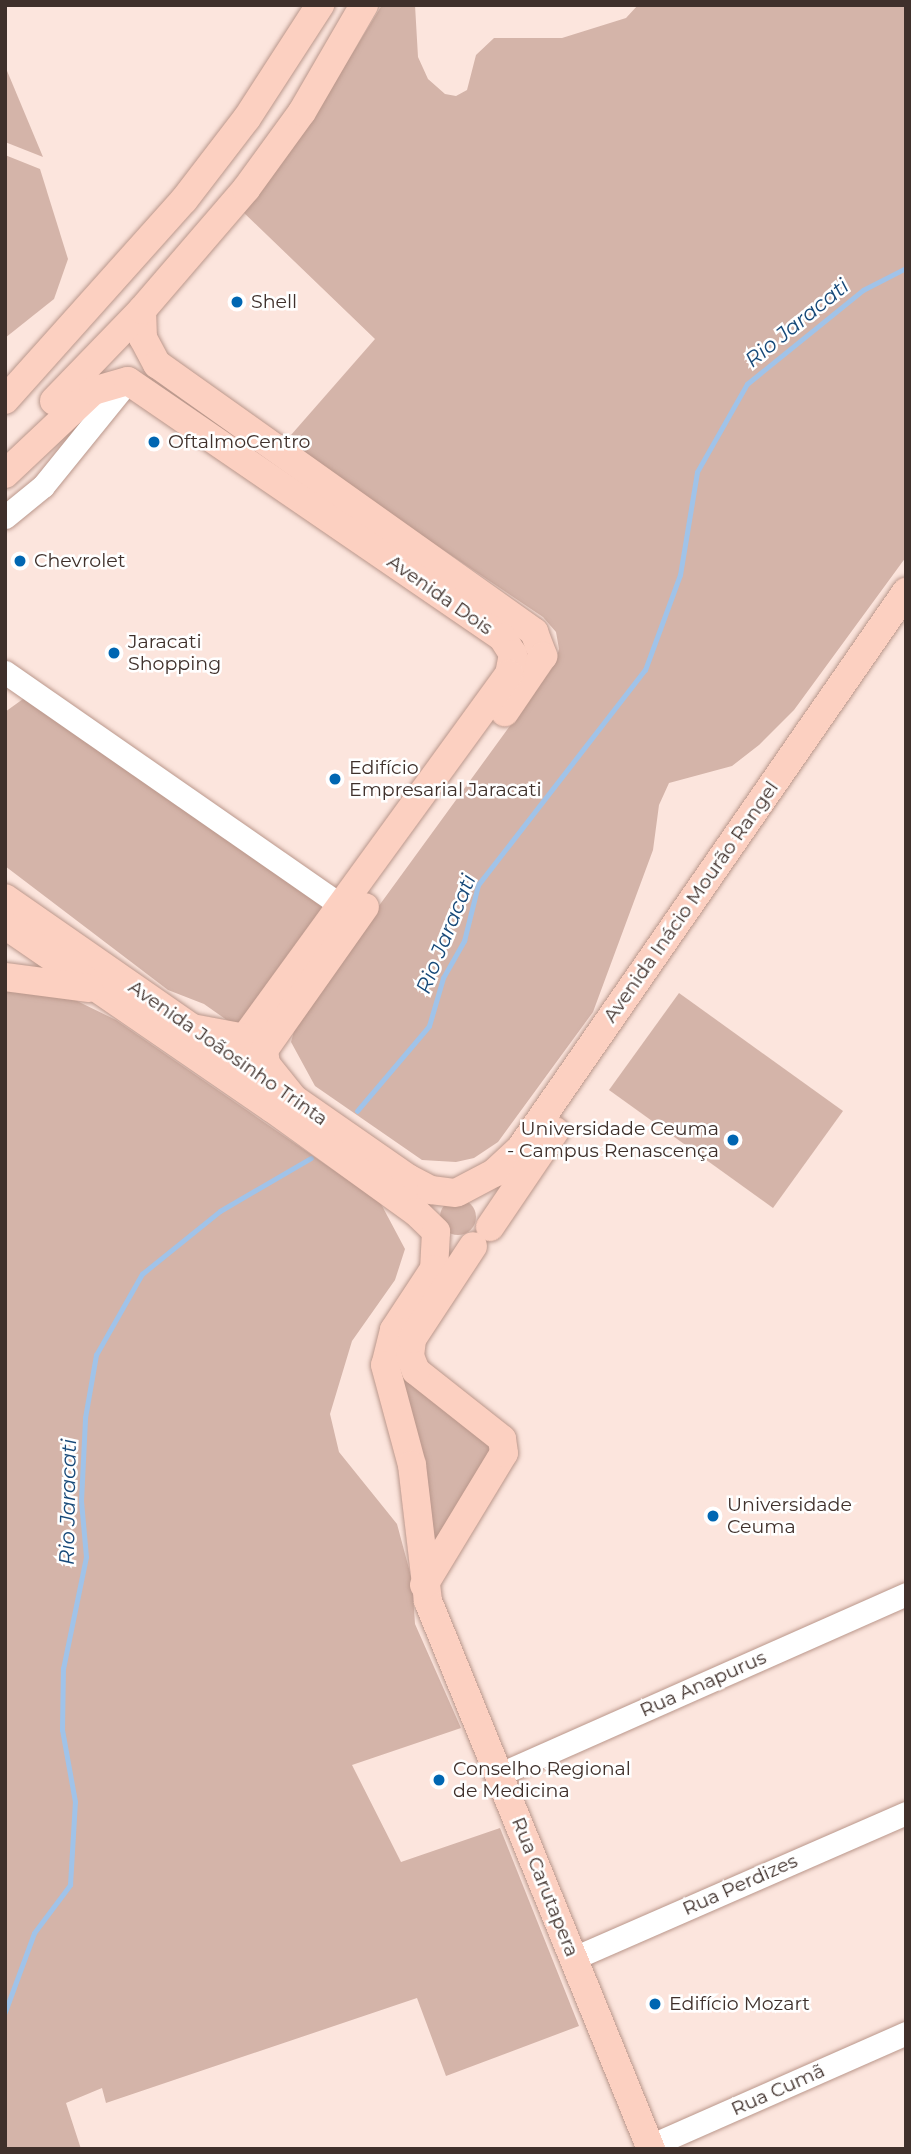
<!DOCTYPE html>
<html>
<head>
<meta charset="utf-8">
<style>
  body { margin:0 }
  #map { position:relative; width:911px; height:2154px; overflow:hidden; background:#fce5dd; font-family:Montserrat,sans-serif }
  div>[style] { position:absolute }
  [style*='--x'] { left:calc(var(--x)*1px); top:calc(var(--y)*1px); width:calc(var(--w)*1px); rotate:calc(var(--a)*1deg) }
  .green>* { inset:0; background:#d4b4a9 }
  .round { border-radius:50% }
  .stream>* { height:4.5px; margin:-2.25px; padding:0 2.25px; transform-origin:2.25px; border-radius:2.25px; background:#a0c3e9 }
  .roads { filter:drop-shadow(0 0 2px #ba978b) drop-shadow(0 0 2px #ba978b) }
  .minor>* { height:23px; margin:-11.5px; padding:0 11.5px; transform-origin:11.5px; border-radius:11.5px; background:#fff }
  .major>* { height:28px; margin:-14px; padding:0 14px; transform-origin:14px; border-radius:14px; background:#fcd0c1 }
  .dots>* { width:19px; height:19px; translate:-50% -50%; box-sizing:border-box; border:4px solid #fff; border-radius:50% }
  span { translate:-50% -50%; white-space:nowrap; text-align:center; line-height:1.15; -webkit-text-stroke:5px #fff; paint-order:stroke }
  .poi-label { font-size:19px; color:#3f302b }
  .left { translate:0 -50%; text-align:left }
  .right { translate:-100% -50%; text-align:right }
  .street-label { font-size:19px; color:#3f302b }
  .water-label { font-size:21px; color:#174979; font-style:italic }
  .frame { position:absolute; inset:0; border:7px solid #3f302b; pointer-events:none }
</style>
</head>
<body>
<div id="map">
  <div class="green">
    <i style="clip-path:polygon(382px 5px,415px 5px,418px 57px,428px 79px,445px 94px,456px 96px,467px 90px,476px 55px,494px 38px,562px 38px,626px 18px,638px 5px,906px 5px,906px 557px,794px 710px,759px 745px,732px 766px,669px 783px,659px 805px,653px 850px,593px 1012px,498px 1142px,474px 1158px,456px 1162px,422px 1160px,315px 1086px,291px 1042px,298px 1017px,555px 664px,559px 649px,556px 632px,543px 617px,284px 443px,375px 339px,240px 209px,306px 129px)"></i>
    <i style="clip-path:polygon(5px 66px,43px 157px,5px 142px)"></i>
    <i style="clip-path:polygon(5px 155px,40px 169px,68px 259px,54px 299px,5px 338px)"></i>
    <i style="clip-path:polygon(23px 699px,30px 700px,325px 905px,239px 1022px,231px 1023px,204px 1004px,168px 990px,5px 866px,5px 712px)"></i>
    <i style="clip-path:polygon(35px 990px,75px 1000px,116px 1020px,380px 1202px,405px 1249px,395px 1280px,352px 1341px,330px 1414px,339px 1452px,397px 1524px,412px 1580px,415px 1624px,461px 1728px,352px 1765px,401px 1862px,500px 1828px,579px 2026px,446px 2076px,417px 1998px,106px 2103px,102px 2088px,66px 2103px,81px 2149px,5px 2149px,5px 991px)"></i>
    <i style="clip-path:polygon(679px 993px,843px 1111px,773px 1208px,609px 1090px)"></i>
    <i class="round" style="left:440px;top:1199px;width:36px;height:36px"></i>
    <i style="clip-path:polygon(402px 1361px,494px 1444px,435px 1549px,400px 1384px)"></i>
  </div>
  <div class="stream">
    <i style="--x:357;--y:1111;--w:111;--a:-49.7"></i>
    <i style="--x:429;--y:1026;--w:50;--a:-73.7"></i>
    <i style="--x:443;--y:978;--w:43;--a:-60.4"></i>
    <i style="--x:464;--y:941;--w:58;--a:-76"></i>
    <i style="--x:478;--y:885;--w:272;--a:-52.2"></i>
    <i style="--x:645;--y:670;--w:101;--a:-69.8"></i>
    <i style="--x:680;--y:575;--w:104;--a:-80.6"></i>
    <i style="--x:697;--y:472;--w:101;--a:-60.4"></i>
    <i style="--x:747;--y:384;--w:149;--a:-39"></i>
    <i style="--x:863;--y:290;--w:48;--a:-27.1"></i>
    <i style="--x:5;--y:2012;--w:84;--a:-69.8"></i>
    <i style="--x:34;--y:1933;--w:60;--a:-53.1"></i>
    <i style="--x:70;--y:1885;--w:83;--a:-86.6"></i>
    <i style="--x:75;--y:1802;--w:73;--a:-100.2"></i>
    <i style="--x:62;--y:1730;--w:61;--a:-89.1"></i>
    <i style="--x:63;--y:1669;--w:114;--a:-78.4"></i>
    <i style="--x:86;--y:1557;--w:56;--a:-95.1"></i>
    <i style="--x:81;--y:1501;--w:83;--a:-87.2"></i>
    <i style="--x:85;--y:1418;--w:64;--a:-80.1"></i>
    <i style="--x:96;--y:1355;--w:93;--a:-60.4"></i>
    <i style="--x:142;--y:1274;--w:100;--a:-38.9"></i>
    <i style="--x:220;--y:1211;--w:105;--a:-30.2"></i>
  </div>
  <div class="roads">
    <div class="minor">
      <i style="--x:5;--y:517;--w:49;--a:-39.2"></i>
      <i style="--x:43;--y:486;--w:135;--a:-51"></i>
      <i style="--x:5;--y:672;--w:410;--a:34.8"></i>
      <i style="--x:500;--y:1774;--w:444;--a:-23.9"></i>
      <i style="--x:574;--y:1958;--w:362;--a:-23.6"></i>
      <i style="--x:650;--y:2146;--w:280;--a:-23.8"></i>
    </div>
    <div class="major">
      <i style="--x:142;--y:310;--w:28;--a:88"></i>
      <i style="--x:143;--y:338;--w:30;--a:62"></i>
      <i style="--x:157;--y:364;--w:463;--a:35.4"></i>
      <i style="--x:534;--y:632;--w:26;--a:69"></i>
      <i style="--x:543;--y:656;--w:68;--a:124.2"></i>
      <i style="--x:5;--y:400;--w:268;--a:-48.2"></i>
      <i style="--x:184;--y:200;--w:103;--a:-52.5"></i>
      <i style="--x:247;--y:118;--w:135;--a:-57.1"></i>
      <i style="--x:54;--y:401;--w:127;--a:-46"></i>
      <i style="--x:142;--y:310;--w:160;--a:-49.3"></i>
      <i style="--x:246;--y:189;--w:95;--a:-54"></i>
      <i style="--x:302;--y:112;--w:124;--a:-59.9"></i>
      <i style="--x:5;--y:474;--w:121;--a:-43.3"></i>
      <i style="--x:93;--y:391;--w:36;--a:-16"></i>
      <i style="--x:128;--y:381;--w:453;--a:34.4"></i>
      <i style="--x:502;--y:637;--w:20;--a:57"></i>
      <i style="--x:513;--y:654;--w:20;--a:101"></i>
      <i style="--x:509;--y:674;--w:450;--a:126"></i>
      <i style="--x:245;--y:1038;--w:54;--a:-169.3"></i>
      <i style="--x:5;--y:898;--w:491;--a:34.8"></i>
      <i style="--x:408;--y:1178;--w:26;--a:28"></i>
      <i style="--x:431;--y:1190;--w:25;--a:7"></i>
      <i style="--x:5;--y:925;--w:325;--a:34.5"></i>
      <i style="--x:273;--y:1109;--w:176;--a:35.8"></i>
      <i style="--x:416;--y:1212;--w:28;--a:44"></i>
      <i style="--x:5;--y:977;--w:85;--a:7.5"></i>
      <i style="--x:294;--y:1099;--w:45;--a:-128.7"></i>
      <i style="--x:266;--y:1064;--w:14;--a:-98"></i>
      <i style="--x:264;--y:1050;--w:175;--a:-54.8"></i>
      <i style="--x:458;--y:1192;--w:41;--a:-27.8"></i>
      <i style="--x:494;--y:1173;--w:35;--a:-43"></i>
      <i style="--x:520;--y:1149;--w:678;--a:-55.28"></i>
      <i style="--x:490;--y:1227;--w:116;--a:-55.9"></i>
      <i style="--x:436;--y:1232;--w:37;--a:93"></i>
      <i style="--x:434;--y:1269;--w:73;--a:123.3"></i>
      <i style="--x:394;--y:1330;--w:36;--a:104"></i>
      <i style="--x:385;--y:1365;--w:104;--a:74.9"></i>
      <i style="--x:412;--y:1465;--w:137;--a:83.3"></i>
      <i style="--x:428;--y:1601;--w:592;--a:67.86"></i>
      <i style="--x:424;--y:1585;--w:154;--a:-58.8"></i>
      <i style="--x:504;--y:1453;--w:14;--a:-98"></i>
      <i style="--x:502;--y:1439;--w:110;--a:-141.7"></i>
      <i style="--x:416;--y:1371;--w:16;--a:-112"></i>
      <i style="--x:410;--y:1356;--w:17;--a:-83"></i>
      <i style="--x:412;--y:1339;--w:111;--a:-56.7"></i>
    </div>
  </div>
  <div class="dots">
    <i style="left:237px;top:302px;background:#0066b2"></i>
    <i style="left:154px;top:442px;background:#0066b2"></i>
    <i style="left:20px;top:561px;background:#0066b2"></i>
    <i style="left:114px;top:653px;background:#0066b2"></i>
    <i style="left:335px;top:779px;background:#0066b2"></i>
    <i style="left:733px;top:1140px;background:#0066b2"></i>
    <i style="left:713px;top:1516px;background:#0066b2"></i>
    <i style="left:439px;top:1780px;background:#0066b2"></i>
    <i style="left:655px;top:2004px;background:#0066b2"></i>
  </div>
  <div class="poi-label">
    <span class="left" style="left:251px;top:302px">Shell</span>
    <span class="left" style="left:168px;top:442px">OftalmoCentro</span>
    <span class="left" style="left:34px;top:561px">Chevrolet</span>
    <span class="left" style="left:128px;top:653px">Jaracati<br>Shopping</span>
    <span class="left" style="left:349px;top:779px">Edifício<br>Empresarial Jaracati</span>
    <span class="right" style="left:719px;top:1140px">Universidade Ceuma<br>- Campus Renascença</span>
    <span class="left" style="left:727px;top:1516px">Universidade<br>Ceuma</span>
    <span class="left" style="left:453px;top:1780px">Conselho Regional<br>de Medicina</span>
    <span class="left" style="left:669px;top:2004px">Edifício Mozart</span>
  </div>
  <div class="street-label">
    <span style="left:440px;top:595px;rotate:35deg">Avenida Dois</span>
    <span style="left:691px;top:902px;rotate:-55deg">Avenida Inácio Mourão Rangel</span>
    <span style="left:228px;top:1053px;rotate:35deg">Avenida Joãosinho Trinta</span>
    <span style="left:703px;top:1684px;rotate:-24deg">Rua Anapurus</span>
    <span style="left:740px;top:1885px;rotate:-24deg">Rua Perdizes</span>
    <span style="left:545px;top:1887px;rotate:68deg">Rua Carutapera</span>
    <span style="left:778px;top:2090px;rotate:-24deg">Rua Cumã</span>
  </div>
  <div class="water-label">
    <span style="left:797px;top:323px;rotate:-39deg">Rio Jaracati</span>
    <span style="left:446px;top:934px;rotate:-68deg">Rio Jaracati</span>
    <span style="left:68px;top:1502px;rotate:-89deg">Rio Jaracati</span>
  </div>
  <div class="frame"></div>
</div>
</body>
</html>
